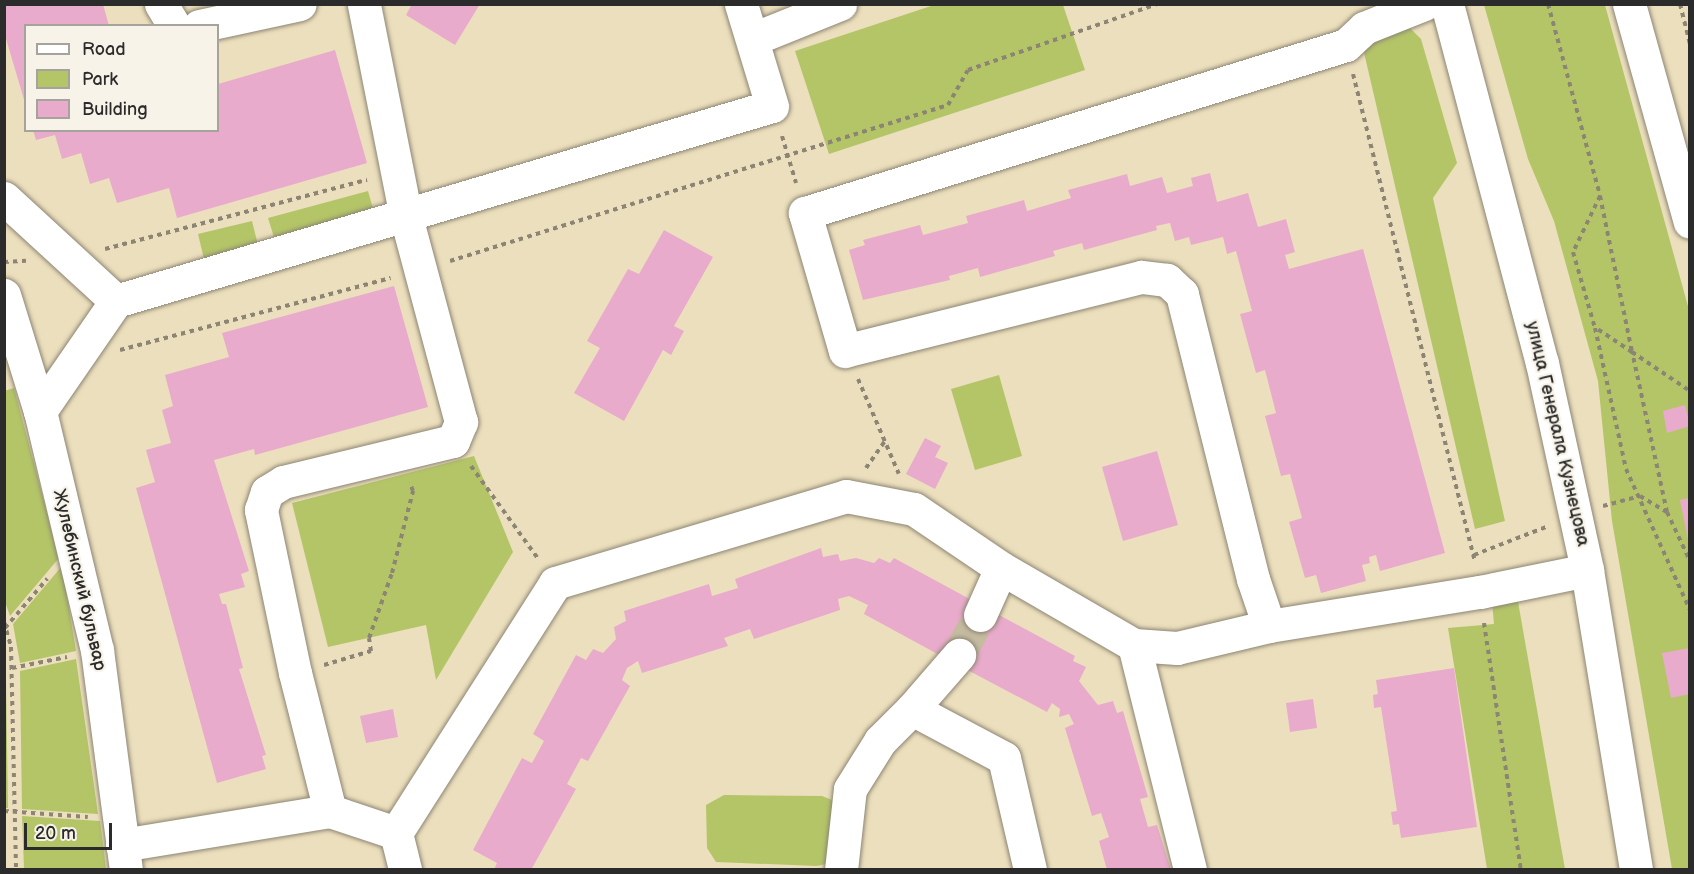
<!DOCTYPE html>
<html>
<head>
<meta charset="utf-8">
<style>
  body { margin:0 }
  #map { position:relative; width:1694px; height:874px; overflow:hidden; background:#ecdfbd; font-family:"Balsamiq Sans",sans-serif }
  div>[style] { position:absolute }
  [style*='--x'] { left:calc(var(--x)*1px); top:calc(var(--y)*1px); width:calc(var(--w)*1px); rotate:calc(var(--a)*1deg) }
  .green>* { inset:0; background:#b4c568 }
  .building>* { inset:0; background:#e9abcb }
  .minor-tunnel>* { height:33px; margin-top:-16.5px; transform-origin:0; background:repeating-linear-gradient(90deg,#c5bba0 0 33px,transparent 0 49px) }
  .path>* { height:4px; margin-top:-2px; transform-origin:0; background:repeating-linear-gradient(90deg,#8c8574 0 4.5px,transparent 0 9px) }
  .roads { filter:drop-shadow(0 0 2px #8c8574) drop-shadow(0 0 2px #8c8574) }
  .minor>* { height:33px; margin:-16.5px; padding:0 16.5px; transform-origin:16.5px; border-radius:16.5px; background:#fff }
  .major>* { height:33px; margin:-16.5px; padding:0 16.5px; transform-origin:16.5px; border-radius:16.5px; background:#fff }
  span { translate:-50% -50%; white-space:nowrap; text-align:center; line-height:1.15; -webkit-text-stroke:4.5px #f7f3e8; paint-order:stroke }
  .street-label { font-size:18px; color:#2b2b2b }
  .frame { position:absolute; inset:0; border:6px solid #2b2b2b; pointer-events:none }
  .legend { position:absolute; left:24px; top:24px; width:195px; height:108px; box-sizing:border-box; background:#f7f3e8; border:2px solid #a5a39c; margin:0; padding:8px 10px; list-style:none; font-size:18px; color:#2b2b2b }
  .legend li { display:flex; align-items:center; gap:12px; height:30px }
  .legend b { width:30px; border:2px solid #a5a39c }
  .scale { position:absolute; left:24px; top:823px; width:88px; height:27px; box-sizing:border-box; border:3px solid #2b2b2b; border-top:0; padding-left:8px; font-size:18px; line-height:21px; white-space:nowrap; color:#2b2b2b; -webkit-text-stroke:4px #f7f3e8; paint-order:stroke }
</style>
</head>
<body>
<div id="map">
  <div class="green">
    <i style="clip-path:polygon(937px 4px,1063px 5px,1085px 70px,829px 154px,795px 51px)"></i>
    <i style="clip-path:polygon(1484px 5px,1605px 5px,1689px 310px,1689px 869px,1672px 869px,1612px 521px,1598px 381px,1554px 221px,1528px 159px)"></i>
    <i style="clip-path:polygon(1410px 28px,1421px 39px,1457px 163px,1433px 198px,1505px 521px,1475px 529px,1362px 44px)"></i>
    <i style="clip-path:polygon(368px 191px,376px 219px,277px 247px,268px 218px)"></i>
    <i style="clip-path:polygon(252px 221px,259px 249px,205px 263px,198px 234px)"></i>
    <i style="clip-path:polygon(999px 375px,1022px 456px,975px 470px,951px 389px)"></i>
    <i style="clip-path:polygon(14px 388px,59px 558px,10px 616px,4px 599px,4px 391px)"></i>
    <i style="clip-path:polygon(474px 456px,513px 552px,436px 680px,426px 625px,328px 647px,292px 503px)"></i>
    <i style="clip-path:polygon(62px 566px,76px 651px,20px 663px,13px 624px)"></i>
    <i style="clip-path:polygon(1517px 596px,1565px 869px,1487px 869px,1448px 628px,1494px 624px,1492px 602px)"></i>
    <i style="clip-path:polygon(76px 659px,98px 814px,22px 809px,20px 671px)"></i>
    <i style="clip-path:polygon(5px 678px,6px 678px,8px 808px,4px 808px)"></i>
    <i style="clip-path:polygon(724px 795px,822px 796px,832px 800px,835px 805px,830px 863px,817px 866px,716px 862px,707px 848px,706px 805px)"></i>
    <i style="clip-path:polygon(22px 816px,100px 821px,106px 869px,24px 869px)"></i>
  </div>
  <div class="building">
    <i style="clip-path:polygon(4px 4px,103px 4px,109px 26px,26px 26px,25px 103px,4px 32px)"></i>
    <i style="clip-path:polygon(412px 4px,480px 4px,455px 45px,406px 15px)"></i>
    <i style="clip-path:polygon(335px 50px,367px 163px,177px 218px,169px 188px,117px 203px,109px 178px,90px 184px,81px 153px,62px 159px,55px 135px,36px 140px,33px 130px,218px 130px,218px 84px)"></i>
    <i style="clip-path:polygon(1210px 173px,1217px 202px,1248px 193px,1258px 227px,1286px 219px,1295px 252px,1285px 255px,1289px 269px,1363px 249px,1445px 553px,1380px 571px,1376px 555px,1369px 557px,1370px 563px,1362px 565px,1366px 581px,1321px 593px,1316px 575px,1305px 578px,1289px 522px,1302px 518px,1290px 474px,1281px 476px,1265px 416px,1276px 413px,1265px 370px,1256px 373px,1240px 314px,1252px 311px,1236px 251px,1227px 254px,1223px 237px,1191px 245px,1189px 237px,1175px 241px,1170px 223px,1156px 226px,1157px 230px,1084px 250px,1082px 243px,1053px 251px,1055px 256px,980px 277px,978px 268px,949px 276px,950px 280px,863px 300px,849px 250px,865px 245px,863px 240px,920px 225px,923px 235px,968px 223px,966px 216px,1024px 200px,1027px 211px,1071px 198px,1068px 190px,1127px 174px,1130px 186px,1162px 177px,1167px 193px,1193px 186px,1191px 178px)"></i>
    <i style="clip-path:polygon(664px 230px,713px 257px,674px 326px,684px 331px,671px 355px,663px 350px,624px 421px,574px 393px,600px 348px,587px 341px,628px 269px,639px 274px)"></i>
    <i style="clip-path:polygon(394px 286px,428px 407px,255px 455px,254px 449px,214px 460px,249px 571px,241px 574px,245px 587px,219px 594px,222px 604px,226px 604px,243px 668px,239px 669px,266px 755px,262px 756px,266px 769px,217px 783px,136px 488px,155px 482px,146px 450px,171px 443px,162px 410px,173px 406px,165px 375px,229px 357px,222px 333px)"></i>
    <i style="clip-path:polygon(1685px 405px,1690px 426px,1667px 433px,1663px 411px)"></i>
    <i style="clip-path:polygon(925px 438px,941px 446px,935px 457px,948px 463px,935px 489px,906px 474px)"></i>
    <i style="clip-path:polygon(1157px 451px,1178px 525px,1123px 541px,1102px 467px)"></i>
    <i style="clip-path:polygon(1690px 498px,1690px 540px,1688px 540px,1680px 500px)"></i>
    <i style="clip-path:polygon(821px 548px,823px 557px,838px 554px,840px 561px,856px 558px,874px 563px,879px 558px,890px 563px,894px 558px,1075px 656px,1073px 661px,1086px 667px,1079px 681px,1098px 705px,1113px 701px,1117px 713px,1123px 711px,1148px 797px,1140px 799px,1148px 827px,1157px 825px,1171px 870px,1107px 870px,1099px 841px,1109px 837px,1101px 813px,1092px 816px,1065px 728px,1074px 724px,1069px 714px,1059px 717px,1060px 709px,1052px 703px,1047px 712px,943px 657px,864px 614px,868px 605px,849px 596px,838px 599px,840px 610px,754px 639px,750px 629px,724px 638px,728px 646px,642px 673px,638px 661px,627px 668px,622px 680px,630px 686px,588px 761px,581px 758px,567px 784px,576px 789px,531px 870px,494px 870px,497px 863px,473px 850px,522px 758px,532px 763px,544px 741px,533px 734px,576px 655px,586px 660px,593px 649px,603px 653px,616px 639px,614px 627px,626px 621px,624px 611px,709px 584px,712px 596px,738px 588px,735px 579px)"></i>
    <i style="clip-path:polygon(1690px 648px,1690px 694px,1671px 698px,1662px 653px)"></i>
    <i style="clip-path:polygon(1454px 668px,1477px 827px,1401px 838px,1399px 824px,1393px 825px,1391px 812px,1397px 811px,1381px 707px,1374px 708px,1373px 695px,1378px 694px,1376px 680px)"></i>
    <i style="clip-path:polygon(1313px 699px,1317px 728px,1290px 732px,1286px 703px)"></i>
    <i style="clip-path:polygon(393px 709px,398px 737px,366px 743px,360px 716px)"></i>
  </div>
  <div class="minor-tunnel">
    <i style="--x:959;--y:655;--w:45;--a:-62.3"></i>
  </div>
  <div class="path">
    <i style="--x:1548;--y:4;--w:199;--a:74.8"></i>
    <i style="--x:1600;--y:196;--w:159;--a:78.4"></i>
    <i style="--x:1632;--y:352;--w:43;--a:-146.3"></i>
    <i style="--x:1680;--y:4;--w:41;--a:76"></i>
    <i style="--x:1353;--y:74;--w:503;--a:75.96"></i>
    <i style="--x:782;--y:136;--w:49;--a:73.4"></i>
    <i style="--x:1600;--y:196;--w:62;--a:115.7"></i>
    <i style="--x:1573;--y:252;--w:79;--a:73.9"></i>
    <i style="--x:1595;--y:328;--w:144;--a:77.6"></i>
    <i style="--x:1626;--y:469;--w:155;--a:65.6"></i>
    <i style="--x:105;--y:249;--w:271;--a:-14.8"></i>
    <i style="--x:450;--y:261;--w:522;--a:-17.39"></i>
    <i style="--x:948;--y:105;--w:40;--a:-60.3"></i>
    <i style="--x:968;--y:70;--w:200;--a:-19.2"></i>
    <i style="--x:4;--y:262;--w:22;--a:-3"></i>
    <i style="--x:120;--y:350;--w:280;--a:-14.9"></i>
    <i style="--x:858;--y:379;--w:103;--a:66.7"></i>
    <i style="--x:471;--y:466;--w:116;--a:54.1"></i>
    <i style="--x:866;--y:468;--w:32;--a:-55"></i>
    <i style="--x:1603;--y:506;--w:38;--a:-15"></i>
    <i style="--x:1640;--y:496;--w:31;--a:31"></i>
    <i style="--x:1667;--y:512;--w:164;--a:-102.3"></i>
    <i style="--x:1632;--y:352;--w:70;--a:33.9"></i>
    <i style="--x:1667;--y:512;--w:54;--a:64.9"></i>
    <i style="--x:1474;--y:555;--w:77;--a:-21.3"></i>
    <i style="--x:4;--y:622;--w:26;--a:74"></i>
    <i style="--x:11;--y:647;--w:223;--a:88.7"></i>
    <i style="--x:1484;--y:623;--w:250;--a:81.5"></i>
    <i style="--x:5;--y:628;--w:65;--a:-49.4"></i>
    <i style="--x:324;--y:665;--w:49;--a:-16.6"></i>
    <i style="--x:371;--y:651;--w:13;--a:-99"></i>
    <i style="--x:369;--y:638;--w:69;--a:-70.5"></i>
    <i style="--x:392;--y:573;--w:85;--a:-75.6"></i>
    <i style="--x:413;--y:491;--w:9;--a:-111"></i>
    <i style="--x:12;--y:668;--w:56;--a:-11.3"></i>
    <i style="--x:4;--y:811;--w:84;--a:4.1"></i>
  </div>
  <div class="roads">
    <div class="minor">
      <i style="--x:161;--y:4;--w:26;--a:59"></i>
      <i style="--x:1629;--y:4;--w:226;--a:74.4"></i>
      <i style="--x:199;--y:26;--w:103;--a:-12.3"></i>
      <i style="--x:753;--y:39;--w:94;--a:-21.9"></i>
      <i style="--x:4;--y:198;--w:152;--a:42.6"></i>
      <i style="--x:116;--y:301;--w:134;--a:124.6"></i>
      <i style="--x:4;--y:295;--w:121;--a:72.8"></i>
      <i style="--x:40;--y:411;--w:246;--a:76.6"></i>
      <i style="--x:97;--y:650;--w:222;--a:82.5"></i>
      <i style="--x:116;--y:301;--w:684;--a:-16.55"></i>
      <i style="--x:772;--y:106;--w:107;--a:-106.9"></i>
      <i style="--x:980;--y:615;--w:51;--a:-65.9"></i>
      <i style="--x:1269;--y:626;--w:50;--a:-108.8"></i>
      <i style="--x:1253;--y:579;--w:294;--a:-104"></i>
      <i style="--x:1182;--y:294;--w:21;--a:-137"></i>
      <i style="--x:1167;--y:280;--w:26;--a:-173"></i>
      <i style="--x:1141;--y:277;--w:305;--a:166"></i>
      <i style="--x:845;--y:351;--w:144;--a:-106.2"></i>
      <i style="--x:805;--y:213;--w:566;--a:-17.25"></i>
      <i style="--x:1346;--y:45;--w:25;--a:-43"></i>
      <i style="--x:1364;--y:28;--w:65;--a:-21.8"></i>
      <i style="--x:1134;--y:645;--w:232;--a:76"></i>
      <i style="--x:912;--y:709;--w:72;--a:-49"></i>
      <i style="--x:330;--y:811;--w:142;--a:-104.2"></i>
      <i style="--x:295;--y:673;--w:167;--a:-101.8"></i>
      <i style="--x:261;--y:510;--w:19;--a:-72"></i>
      <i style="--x:267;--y:492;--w:19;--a:-32"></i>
      <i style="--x:283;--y:482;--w:175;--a:-13.6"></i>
      <i style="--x:453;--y:441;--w:21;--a:-67"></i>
      <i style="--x:461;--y:422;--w:212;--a:-105"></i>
      <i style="--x:406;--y:217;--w:217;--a:-101.2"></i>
      <i style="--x:396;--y:833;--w:38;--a:76"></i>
      <i style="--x:122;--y:845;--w:211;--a:-9.3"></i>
      <i style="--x:330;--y:811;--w:70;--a:18.4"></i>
      <i style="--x:396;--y:833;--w:296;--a:-57.5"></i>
      <i style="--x:555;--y:583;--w:304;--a:-16.6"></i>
      <i style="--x:846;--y:496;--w:69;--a:10.8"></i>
      <i style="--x:914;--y:509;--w:105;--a:34.1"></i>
      <i style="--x:1001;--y:568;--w:154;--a:30.1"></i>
      <i style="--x:1134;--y:645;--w:43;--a:4"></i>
      <i style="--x:1177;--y:648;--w:95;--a:-13.4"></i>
      <i style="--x:1269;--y:626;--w:214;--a:-9.2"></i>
      <i style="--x:1480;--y:592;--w:109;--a:-11.6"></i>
      <i style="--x:841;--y:870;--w:81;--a:-83.7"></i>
      <i style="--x:850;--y:789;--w:57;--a:-58"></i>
      <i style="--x:880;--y:741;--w:45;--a:-45"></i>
      <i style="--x:912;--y:709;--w:104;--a:28"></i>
      <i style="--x:1004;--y:758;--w:115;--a:76.9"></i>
    </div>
    <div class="major">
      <i style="--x:1447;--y:4;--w:371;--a:75.2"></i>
      <i style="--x:1542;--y:363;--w:212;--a:77.7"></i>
      <i style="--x:1587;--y:570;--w:304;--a:80.7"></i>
    </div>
  </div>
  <div class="street-label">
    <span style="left:1557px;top:434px;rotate:77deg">улица Генерала Кузнецова</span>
    <span style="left:79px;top:580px;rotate:77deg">Жулебинский бульвар</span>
  </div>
  <div class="frame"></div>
  <ul class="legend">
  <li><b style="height:8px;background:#fff"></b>Road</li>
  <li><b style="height:16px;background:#b4c568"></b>Park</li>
  <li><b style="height:16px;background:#e9abcb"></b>Building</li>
  </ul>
  <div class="scale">20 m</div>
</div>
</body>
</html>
